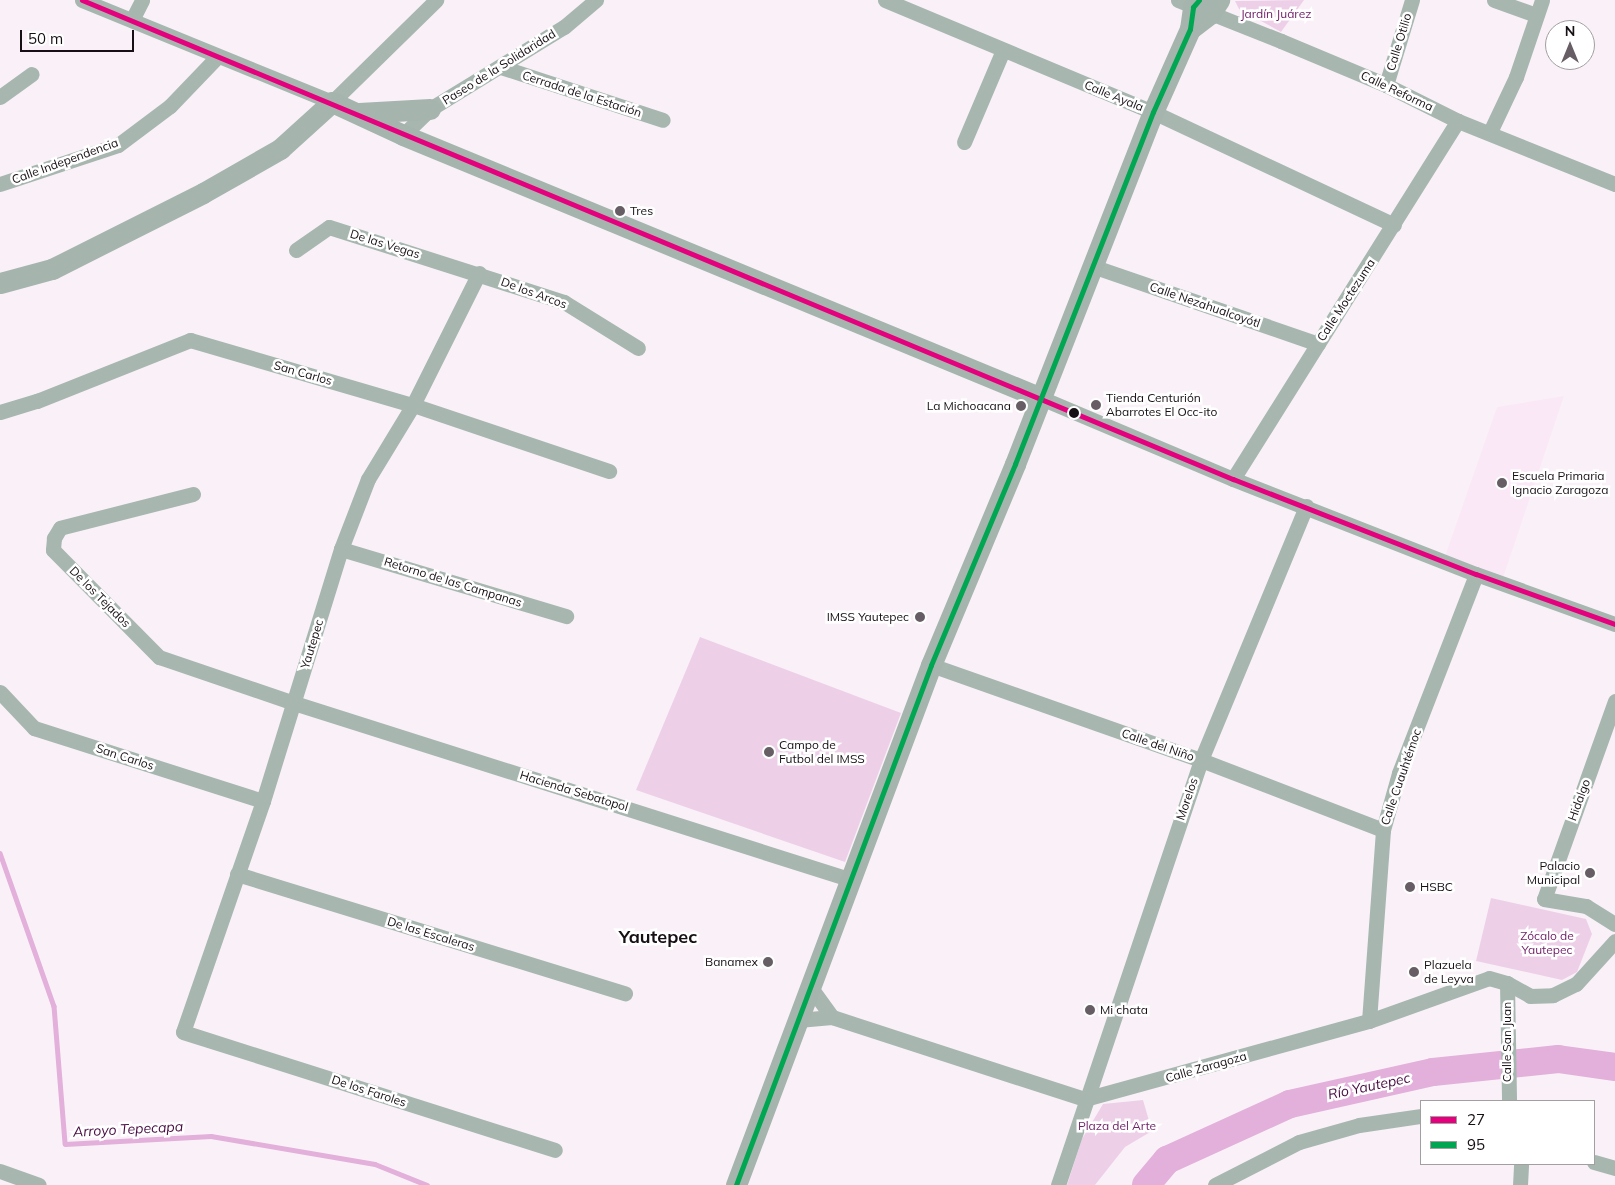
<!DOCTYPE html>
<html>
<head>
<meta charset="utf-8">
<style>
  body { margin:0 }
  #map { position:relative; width:1615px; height:1185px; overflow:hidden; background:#faf1f8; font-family:Mulish,sans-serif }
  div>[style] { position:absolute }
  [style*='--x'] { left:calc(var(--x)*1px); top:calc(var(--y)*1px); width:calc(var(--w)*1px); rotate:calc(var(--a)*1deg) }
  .built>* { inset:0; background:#fbe8f7 }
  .green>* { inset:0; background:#edd0e8 }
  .stream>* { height:4.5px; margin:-2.25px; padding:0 2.25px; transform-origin:2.25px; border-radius:2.25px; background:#e2b0da }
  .river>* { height:28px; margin:-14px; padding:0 14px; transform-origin:14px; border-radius:14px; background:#e2b0da }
  .street>* { height:15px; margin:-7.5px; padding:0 7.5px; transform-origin:7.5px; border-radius:7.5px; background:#a7b7b0 }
  .secondary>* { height:21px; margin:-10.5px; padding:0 10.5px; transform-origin:10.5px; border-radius:10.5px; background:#a5b5ad }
  .bus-1>* { height:5px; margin:-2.5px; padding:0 2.5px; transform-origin:2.5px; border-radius:2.5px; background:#e5007d }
  .bus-2>* { height:5px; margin:-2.5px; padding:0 2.5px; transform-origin:2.5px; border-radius:2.5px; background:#00a651 }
  .dots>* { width:14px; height:14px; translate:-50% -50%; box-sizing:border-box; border:2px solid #fff; border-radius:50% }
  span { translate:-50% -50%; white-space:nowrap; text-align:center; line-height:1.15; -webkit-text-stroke:5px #fff; paint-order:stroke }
  .park-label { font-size:12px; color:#722269 }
  .street-label { font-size:12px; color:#160f14 }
  .poi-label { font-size:12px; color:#160f14 }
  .left { translate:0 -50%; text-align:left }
  .right { translate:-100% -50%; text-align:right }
  .water-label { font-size:14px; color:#480b42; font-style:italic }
  .district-label { font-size:18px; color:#160f14; font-weight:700 }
  .legend { position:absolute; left:1420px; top:1100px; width:175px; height:65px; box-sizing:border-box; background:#fff; border:1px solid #a29fa1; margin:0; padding:6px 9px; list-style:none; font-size:15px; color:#160f14 }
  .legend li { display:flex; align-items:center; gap:10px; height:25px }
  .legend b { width:25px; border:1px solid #a29fa1 }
  .north { position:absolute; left:1545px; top:20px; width:50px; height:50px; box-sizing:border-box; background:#fff; border:1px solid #a29fa1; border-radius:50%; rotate:0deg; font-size:14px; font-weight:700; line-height:20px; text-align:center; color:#160f14 }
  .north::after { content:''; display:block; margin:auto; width:18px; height:22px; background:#665e64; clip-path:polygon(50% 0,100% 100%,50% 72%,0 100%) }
  .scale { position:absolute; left:20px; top:30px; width:114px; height:22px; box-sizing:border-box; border:2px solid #160f14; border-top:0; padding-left:6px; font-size:15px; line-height:18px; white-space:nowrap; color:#160f14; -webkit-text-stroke:4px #fff; paint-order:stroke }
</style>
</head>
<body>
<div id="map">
  <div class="built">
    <i style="clip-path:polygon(1564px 396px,1502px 581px,1444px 559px,1497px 407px)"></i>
  </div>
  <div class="green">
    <i style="clip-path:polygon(1304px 0,1281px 32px,1239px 9px,1235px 1px)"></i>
    <i style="clip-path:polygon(700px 637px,901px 713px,845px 862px,636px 790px)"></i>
    <i style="clip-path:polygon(1491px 898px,1586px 919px,1592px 934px,1577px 972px,1562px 980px,1476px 961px)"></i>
    <i style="clip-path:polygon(1143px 1100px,1152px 1131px,1125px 1147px,1095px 1185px,1067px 1185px,1082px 1139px,1103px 1104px)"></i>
  </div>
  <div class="stream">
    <i style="--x:0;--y:853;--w:162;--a:70.6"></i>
    <i style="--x:54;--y:1006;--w:138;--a:85.4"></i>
    <i style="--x:65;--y:1144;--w:146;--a:-3.1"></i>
    <i style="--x:211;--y:1136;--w:166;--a:9.7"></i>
    <i style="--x:375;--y:1164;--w:56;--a:22"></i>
  </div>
  <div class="river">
    <i style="--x:1146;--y:1185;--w:33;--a:-50"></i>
    <i style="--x:1167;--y:1160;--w:135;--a:-24.5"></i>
    <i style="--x:1290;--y:1104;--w:147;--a:-12.6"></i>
    <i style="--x:1433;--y:1072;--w:126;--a:-5.9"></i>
    <i style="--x:1558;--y:1059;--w:58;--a:8"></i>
  </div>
  <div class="street">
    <i style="--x:82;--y:0;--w:270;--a:22.2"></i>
    <i style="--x:332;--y:102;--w:146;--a:-44.4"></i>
    <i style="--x:885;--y:0;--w:290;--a:22.7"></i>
    <i style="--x:1153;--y:112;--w:266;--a:25.1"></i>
    <i style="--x:1178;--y:0;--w:111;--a:21.7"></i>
    <i style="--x:1281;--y:41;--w:114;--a:22.7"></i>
    <i style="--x:1386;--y:85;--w:80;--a:26.6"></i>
    <i style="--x:1458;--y:121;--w:169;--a:21.9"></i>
    <i style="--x:1494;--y:0;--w:45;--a:19.7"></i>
    <i style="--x:132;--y:20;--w:22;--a:-63"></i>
    <i style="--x:501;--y:67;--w:170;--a:18.1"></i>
    <i style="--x:1386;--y:85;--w:89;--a:-73"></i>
    <i style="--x:0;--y:97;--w:39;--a:-36"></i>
    <i style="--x:1490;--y:132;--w:61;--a:-64.7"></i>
    <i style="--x:1516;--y:77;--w:81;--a:-71.3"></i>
    <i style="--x:403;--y:135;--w:37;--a:-44"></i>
    <i style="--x:430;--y:109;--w:157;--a:-31.5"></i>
    <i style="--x:564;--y:27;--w:42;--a:-40.2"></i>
    <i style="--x:964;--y:142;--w:100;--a:-67"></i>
    <i style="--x:0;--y:184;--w:124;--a:-18.3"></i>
    <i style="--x:118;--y:145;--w:65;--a:-36.9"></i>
    <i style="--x:170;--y:106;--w:69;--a:-46.2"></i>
    <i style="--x:296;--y:250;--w:40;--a:-34.9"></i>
    <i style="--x:329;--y:227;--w:247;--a:17.7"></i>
    <i style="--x:564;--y:302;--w:87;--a:31.9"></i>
    <i style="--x:1092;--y:266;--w:239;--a:19"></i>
    <i style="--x:479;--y:273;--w:148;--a:116.6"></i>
    <i style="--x:413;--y:405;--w:87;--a:121.3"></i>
    <i style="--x:368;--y:479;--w:75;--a:111.1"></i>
    <i style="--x:341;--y:549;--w:264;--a:107.2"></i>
    <i style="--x:263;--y:801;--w:244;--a:109.1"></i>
    <i style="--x:183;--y:1032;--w:390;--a:17.6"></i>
    <i style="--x:1041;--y:398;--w:208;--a:22.9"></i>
    <i style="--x:1233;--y:479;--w:261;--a:21.4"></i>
    <i style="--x:1476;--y:574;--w:148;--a:19.8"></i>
    <i style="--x:0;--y:412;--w:39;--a:-17"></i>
    <i style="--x:37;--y:401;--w:165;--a:-21.7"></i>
    <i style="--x:190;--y:340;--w:232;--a:16.3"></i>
    <i style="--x:413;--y:405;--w:207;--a:18.6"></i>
    <i style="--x:1233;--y:479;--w:423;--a:-57.9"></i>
    <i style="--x:193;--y:494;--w:137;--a:165.7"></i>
    <i style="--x:60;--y:528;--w:12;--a:121"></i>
    <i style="--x:54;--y:538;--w:12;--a:95"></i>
    <i style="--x:53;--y:550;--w:151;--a:45.3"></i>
    <i style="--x:159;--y:657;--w:143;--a:18.8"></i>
    <i style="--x:294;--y:703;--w:585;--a:17.6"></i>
    <i style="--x:341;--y:549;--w:235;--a:16.6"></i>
    <i style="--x:931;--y:665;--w:286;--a:19.4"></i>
    <i style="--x:1201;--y:760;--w:195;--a:21"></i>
    <i style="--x:0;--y:692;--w:50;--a:46.6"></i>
    <i style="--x:34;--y:728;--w:240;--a:17.7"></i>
    <i style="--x:1615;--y:701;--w:210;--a:109.7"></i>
    <i style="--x:1544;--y:899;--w:43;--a:9.5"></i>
    <i style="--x:1586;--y:906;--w:34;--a:32"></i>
    <i style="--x:237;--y:874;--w:406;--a:17.1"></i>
    <i style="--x:1507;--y:983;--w:118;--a:89"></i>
    <i style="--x:811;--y:988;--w:36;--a:54"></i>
    <i style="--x:832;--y:1017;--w:266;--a:18"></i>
    <i style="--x:1085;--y:1099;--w:295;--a:-15.4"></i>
    <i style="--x:1369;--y:1021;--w:127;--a:-19.7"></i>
    <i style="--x:1489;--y:978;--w:19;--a:16"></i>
    <i style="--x:1507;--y:983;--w:26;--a:29"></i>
    <i style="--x:1530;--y:996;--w:23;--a:-2"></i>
    <i style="--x:1553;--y:995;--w:25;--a:-26"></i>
    <i style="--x:1576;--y:984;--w:58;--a:-47.8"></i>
    <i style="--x:798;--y:1020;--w:34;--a:-5"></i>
    <i style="--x:1369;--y:1021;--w:192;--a:-85.8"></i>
    <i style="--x:1383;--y:830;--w:59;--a:-74.3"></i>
    <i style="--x:1399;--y:773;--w:213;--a:-68.8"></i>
    <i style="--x:1594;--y:1162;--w:22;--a:16"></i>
    <i style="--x:0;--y:1171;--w:41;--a:19.7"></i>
    <i style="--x:1058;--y:1185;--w:448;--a:-71.4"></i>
    <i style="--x:1201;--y:760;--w:275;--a:-67.5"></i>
    <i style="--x:1215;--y:1185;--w:94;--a:-27.1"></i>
    <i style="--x:1299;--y:1142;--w:62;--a:-15.8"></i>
    <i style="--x:1359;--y:1125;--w:63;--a:-8.3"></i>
    <i style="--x:1520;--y:1185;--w:21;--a:-87"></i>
  </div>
  <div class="secondary">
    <i style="--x:1190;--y:29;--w:25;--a:-37"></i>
    <i style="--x:1210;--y:14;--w:17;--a:-57"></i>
    <i style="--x:359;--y:113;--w:71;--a:-3.2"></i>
    <i style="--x:0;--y:283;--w:54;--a:-15.1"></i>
    <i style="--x:52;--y:269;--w:169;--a:-26.7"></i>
    <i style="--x:203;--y:193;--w:89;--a:-29.7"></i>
    <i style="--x:280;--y:149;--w:70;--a:-42.1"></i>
    <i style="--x:332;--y:102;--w:78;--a:24.9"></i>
    <i style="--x:403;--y:135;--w:690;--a:22.4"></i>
    <i style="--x:736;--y:1185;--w:555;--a:-69.44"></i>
    <i style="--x:931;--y:665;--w:218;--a:-67.3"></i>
    <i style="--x:1015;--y:464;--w:378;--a:-68.6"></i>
    <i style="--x:1153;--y:112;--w:91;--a:-66"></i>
    <i style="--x:1190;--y:29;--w:22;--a:-82"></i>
    <i style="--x:1193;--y:7;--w:9;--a:-49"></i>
  </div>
  <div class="bus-1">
    <i style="--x:82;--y:0;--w:1247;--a:22.6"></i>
    <i style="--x:1233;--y:479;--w:261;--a:21.4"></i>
    <i style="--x:1476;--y:574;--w:148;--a:19.8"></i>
  </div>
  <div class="bus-2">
    <i style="--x:736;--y:1185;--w:555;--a:-69.44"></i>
    <i style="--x:931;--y:665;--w:218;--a:-67.3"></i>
    <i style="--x:1015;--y:464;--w:378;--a:-68.6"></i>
    <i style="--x:1153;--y:112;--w:91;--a:-66"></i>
    <i style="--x:1190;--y:29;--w:22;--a:-82"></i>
    <i style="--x:1193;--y:7;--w:9;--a:-49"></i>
  </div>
  <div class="dots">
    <i style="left:620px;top:211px;background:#665e64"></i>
    <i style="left:1096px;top:405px;background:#665e64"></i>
    <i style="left:1021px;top:406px;background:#665e64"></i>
    <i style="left:1074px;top:413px;background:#160f14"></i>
    <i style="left:1502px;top:483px;background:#665e64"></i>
    <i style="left:920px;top:617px;background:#665e64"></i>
    <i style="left:769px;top:752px;background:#665e64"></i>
    <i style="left:1590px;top:873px;background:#665e64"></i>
    <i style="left:1410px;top:887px;background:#665e64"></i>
    <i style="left:768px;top:962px;background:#665e64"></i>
    <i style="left:1414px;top:972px;background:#665e64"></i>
    <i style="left:1090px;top:1010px;background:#665e64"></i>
  </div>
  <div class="park-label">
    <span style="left:1276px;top:14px">Jardín Juárez</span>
    <span style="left:1547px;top:943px">Zócalo de<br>Yautepec</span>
    <span style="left:1117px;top:1126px">Plaza del Arte</span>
  </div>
  <div class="street-label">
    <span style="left:1399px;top:42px;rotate:-73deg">Calle Otilio</span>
    <span style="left:499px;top:67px;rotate:-32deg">Paseo de la Solidaridad</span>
    <span style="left:1397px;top:91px;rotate:25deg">Calle Reforma</span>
    <span style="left:582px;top:94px;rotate:18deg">Cerrada de la Estación</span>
    <span style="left:1114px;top:96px;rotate:22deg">Calle Ayala</span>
    <span style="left:65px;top:161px;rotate:-20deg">Calle Independencia</span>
    <span style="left:385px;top:244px;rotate:17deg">De las Vegas</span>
    <span style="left:534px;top:293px;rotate:20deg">De los Arcos</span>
    <span style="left:1346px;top:300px;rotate:-57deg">Calle Moctezuma</span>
    <span style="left:1205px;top:305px;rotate:19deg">Calle Nezahualcoyótl</span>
    <span style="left:303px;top:373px;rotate:16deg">San Carlos</span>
    <span style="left:453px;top:582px;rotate:17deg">Retorno de las Campanas</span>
    <span style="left:100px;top:597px;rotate:45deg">De los Tejados</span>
    <span style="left:312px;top:644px;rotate:-73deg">Yautepec</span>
    <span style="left:1158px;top:745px;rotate:19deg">Calle del Niño</span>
    <span style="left:125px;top:757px;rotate:18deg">San Carlos</span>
    <span style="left:1401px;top:777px;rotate:-71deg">Calle Cuauhtémoc</span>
    <span style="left:574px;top:791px;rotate:17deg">Hacienda Sebatopol</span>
    <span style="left:1187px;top:799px;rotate:-71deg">Morelos</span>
    <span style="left:1579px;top:800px;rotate:-70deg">Hidalgo</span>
    <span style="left:431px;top:934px;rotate:17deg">De las Escaleras</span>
    <span style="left:1507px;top:1042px;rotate:-90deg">Calle San Juan</span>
    <span style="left:1206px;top:1067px;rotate:-16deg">Calle Zaragoza</span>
    <span style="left:369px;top:1091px;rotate:18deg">De los Faroles</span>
  </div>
  <div class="poi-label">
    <span class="left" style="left:630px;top:211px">Tres</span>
    <span class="left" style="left:1106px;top:405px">Tienda Centurión<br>Abarrotes El Occ-ito</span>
    <span class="right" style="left:1011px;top:406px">La Michoacana</span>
    <span class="left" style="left:1512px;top:483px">Escuela Primaria<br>Ignacio Zaragoza</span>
    <span class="right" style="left:909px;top:617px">IMSS Yautepec</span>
    <span class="left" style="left:779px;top:752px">Campo de<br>Futbol del IMSS</span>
    <span class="right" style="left:1580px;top:873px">Palacio<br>Municipal</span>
    <span class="left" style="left:1420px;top:887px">HSBC</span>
    <span class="right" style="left:758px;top:962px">Banamex</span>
    <span class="left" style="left:1424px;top:972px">Plazuela<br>de Leyva</span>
    <span class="left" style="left:1100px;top:1010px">Mi chata</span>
  </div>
  <div class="water-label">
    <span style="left:1369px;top:1086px;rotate:-12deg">Río Yautepec</span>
    <span style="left:128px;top:1129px;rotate:-3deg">Arroyo Tepecapa</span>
  </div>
  <div class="district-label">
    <span style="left:658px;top:937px">Yautepec</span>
  </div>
  <ul class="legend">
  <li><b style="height:6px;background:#e5007d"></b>27</li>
  <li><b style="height:6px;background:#00a651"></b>95</li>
  </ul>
  <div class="north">N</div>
  <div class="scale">50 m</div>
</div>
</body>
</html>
